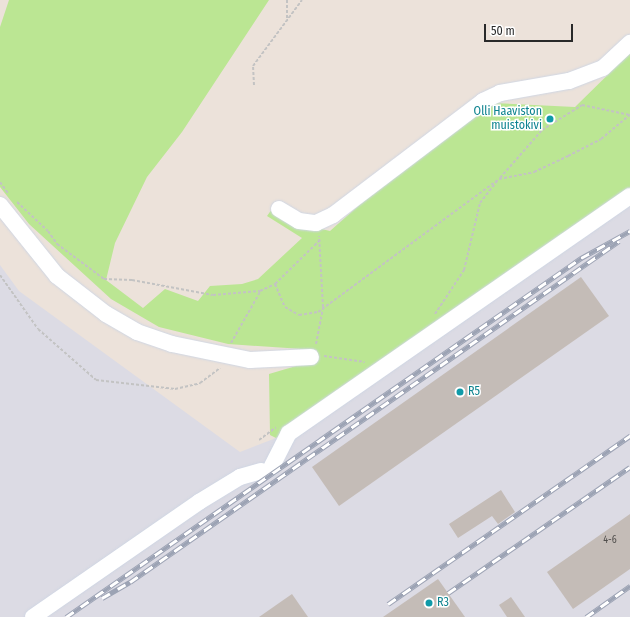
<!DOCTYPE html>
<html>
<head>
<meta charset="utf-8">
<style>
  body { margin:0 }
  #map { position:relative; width:630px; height:617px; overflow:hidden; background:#ece2da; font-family:"Fira Sans Condensed",sans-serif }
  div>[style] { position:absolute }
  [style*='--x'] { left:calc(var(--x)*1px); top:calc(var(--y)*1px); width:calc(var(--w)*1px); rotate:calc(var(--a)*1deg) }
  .industrial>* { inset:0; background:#dcdbe4 }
  .green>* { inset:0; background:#bbe693 }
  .building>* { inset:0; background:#c4bcb7 }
  .path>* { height:2px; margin-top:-1px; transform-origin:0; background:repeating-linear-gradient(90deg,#c3c3c3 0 3px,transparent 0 5px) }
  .roads { filter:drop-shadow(0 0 1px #cfd6e3) drop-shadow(0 0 1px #cfd6e3) }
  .minor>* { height:16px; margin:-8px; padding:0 8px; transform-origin:8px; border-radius:8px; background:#fff }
  .rail>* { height:4.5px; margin-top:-2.25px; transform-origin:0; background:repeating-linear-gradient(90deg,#fff 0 9px,#9ca3b4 0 18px); box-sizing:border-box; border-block:1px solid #9ca3b4 }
  .dots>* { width:11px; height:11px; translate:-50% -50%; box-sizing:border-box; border:2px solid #fff; border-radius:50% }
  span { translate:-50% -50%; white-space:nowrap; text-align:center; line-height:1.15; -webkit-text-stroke:3px #fff; paint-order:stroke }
  .number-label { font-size:10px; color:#504e4c }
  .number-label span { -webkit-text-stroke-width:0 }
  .culture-label { font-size:12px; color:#0d838f }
  .right { translate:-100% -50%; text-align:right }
  .left { translate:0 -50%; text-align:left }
  .scale { position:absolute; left:484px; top:24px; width:89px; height:18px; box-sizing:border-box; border:2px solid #292929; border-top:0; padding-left:5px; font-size:12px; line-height:14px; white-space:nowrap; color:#292929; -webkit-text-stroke:3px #fff; paint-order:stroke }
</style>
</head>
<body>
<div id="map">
  <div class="industrial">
    <i style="clip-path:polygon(630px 191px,630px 617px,0 617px,0 265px,19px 291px,240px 452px,276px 438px)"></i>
  </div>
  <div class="green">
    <i style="clip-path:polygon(9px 0,269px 0,182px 132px,147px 177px,115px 243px,106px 280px,143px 308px,165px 289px,198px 301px,210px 286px,242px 284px,258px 279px,302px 238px,267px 216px,272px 209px,304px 225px,330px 231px,426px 146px,493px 103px,575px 107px,630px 53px,630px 191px,276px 438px,270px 435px,269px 374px,313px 361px,317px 350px,228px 344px,159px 327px,111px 299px,29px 224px,0 187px,0 27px)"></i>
  </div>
  <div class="building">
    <i style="clip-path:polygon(581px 277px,609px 316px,339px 506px,312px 467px)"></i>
    <i style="clip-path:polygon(501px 490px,515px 512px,498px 524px,492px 516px,458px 538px,449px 524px)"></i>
    <i style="clip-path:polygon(630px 514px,630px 569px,573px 609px,547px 572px)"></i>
    <i style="clip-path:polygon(438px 579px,465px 617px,383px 617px)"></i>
    <i style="clip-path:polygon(292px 594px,308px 617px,259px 617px)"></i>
    <i style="clip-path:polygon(511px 597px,525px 617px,507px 617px,499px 605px)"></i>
  </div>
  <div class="path">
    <i style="--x:287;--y:0;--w:21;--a:90"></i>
    <i style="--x:254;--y:85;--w:19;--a:-93"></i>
    <i style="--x:253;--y:66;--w:82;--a:-53.4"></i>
    <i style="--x:500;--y:178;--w:64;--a:-48.8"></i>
    <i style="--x:542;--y:130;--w:47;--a:-32"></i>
    <i style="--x:582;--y:105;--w:49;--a:11.8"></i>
    <i style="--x:0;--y:182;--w:14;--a:54"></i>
    <i style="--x:17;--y:202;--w:42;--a:43.1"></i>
    <i style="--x:48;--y:231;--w:16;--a:55"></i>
    <i style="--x:57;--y:244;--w:59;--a:36.7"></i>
    <i style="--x:104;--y:279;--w:28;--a:2"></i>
    <i style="--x:132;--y:280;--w:82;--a:10.5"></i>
    <i style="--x:213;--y:295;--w:47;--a:-4.9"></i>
    <i style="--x:260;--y:291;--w:17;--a:-25"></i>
    <i style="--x:275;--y:284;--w:25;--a:67"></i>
    <i style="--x:285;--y:307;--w:16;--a:30"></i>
    <i style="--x:299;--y:315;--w:19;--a:-9"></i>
    <i style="--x:318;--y:312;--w:225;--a:-36.3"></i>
    <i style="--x:499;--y:179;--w:36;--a:-11"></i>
    <i style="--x:534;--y:172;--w:38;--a:-25"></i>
    <i style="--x:568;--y:156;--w:37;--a:-27"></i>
    <i style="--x:601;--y:139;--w:38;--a:-40"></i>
    <i style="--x:0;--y:275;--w:66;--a:54.9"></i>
    <i style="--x:38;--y:329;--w:77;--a:41.3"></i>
    <i style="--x:96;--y:380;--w:80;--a:6.5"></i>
    <i style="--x:175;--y:389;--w:26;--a:-13"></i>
    <i style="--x:200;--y:383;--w:25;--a:-37"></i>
    <i style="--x:275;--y:284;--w:63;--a:-44.4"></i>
    <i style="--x:435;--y:314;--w:53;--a:-56.6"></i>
    <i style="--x:464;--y:270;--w:69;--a:-76.6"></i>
    <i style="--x:480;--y:203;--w:28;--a:-52"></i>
    <i style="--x:231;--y:343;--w:59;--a:-60.4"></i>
    <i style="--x:316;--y:344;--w:38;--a:-79"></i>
    <i style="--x:323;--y:307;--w:71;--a:-93.2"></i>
    <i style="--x:324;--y:356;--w:41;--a:8.3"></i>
    <i style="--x:259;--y:440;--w:21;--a:-37"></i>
  </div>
  <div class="roads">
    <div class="minor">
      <i style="--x:0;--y:205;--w:91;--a:51.2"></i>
      <i style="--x:57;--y:276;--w:62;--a:37.8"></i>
      <i style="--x:106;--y:314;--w:36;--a:30"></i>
      <i style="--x:137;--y:332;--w:37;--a:19"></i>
      <i style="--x:172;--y:344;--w:80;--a:11.6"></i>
      <i style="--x:250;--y:360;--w:61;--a:-2.8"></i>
      <i style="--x:279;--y:209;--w:23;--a:31"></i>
      <i style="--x:299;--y:221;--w:17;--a:7"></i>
      <i style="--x:316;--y:223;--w:19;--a:-25"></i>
      <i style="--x:333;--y:215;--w:188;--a:-37.2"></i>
      <i style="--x:483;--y:101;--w:19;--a:-25"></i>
      <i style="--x:500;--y:93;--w:70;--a:-9.9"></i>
      <i style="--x:569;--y:81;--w:36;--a:-21"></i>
      <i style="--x:603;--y:68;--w:37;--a:-43"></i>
      <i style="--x:271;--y:468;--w:39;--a:-63"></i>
      <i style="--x:289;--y:433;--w:415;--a:-34.8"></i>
      <i style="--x:33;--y:617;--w:202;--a:-34.7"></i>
      <i style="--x:199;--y:502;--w:48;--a:-31.4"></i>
      <i style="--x:240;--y:477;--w:22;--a:-16"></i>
    </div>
  </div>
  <div class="rail">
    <i style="--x:448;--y:593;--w:221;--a:-34.7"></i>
    <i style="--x:102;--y:598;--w:32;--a:-30"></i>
    <i style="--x:130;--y:582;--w:596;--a:-34.89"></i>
    <i style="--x:388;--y:604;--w:295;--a:-34.8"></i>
    <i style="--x:66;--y:617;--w:628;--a:-34.88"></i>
    <i style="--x:581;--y:258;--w:56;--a:-28.9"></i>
    <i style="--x:586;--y:617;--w:54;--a:-35.2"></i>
  </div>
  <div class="dots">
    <i style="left:550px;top:119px;background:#0f9aa8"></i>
    <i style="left:460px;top:392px;background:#0f9aa8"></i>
    <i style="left:429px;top:603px;background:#0f9aa8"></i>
  </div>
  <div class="number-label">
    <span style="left:610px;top:541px">4-6</span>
  </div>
  <div class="culture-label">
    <span class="right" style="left:542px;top:119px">Olli Haaviston<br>muistokivi</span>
    <span class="left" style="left:468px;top:392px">R5</span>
    <span class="left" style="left:437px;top:603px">R3</span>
  </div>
  <div class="scale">50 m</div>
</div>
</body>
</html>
